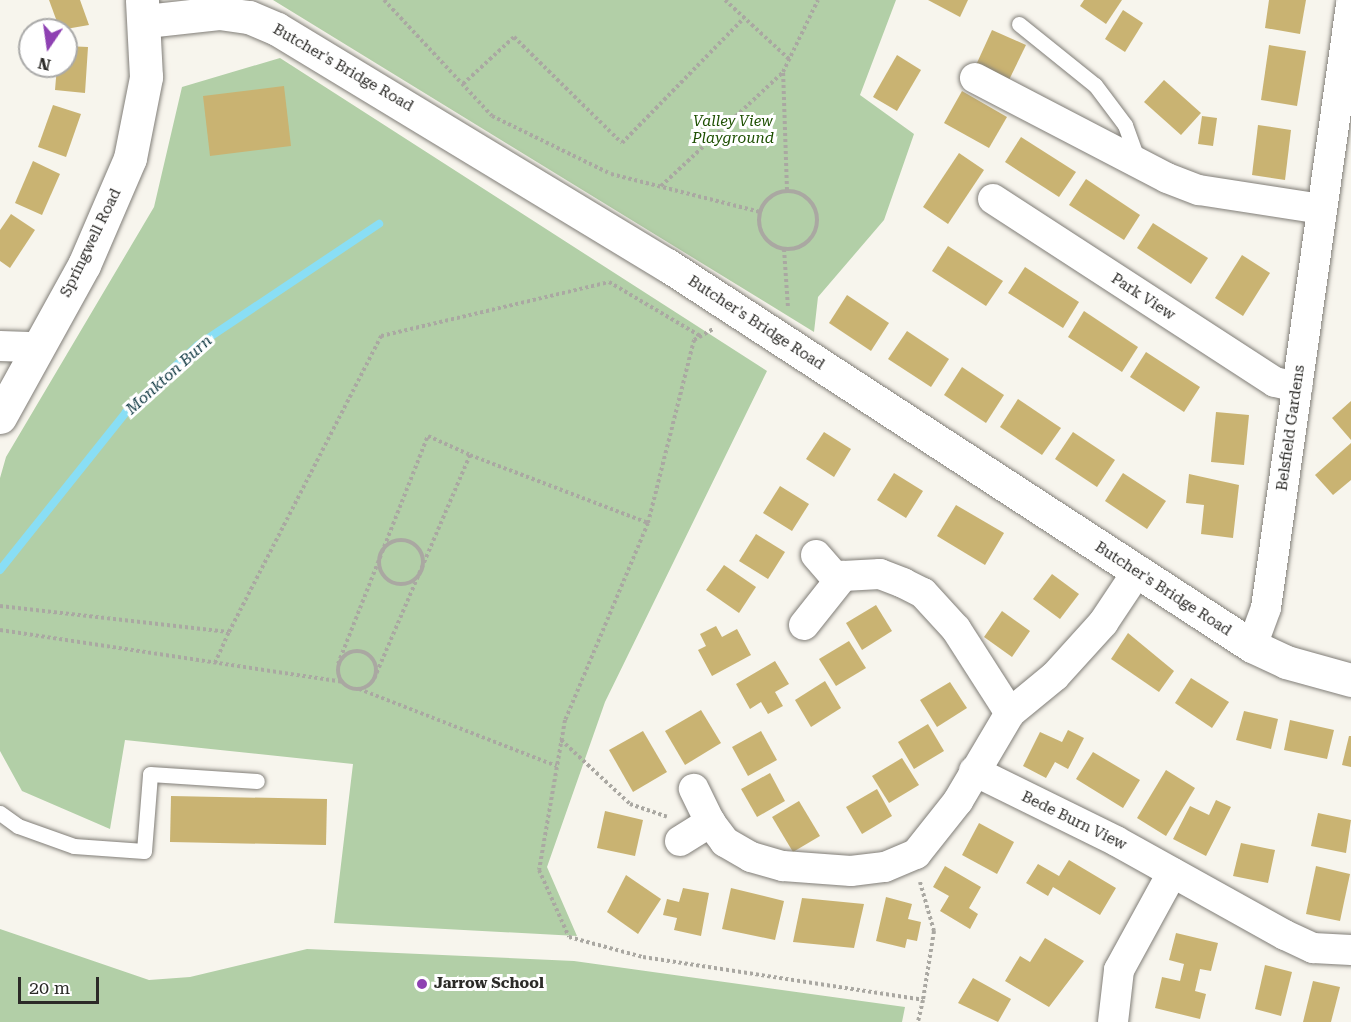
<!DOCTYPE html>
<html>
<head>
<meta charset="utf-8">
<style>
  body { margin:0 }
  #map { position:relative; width:1351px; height:1022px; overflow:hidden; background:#f7f5ed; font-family:"Roboto Serif",serif }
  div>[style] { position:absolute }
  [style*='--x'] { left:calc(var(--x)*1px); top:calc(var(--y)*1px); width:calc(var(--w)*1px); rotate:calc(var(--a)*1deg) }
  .green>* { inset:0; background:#b2cfa7 }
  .stream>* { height:8px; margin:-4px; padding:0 4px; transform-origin:4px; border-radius:4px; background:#89def5 }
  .building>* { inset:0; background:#c9b372 }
  .path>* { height:4px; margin-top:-2px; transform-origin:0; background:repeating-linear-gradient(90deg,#aaa8a2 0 3px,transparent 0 6px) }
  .path>.ring { margin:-2px; padding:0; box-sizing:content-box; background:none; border:4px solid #aaa8a2; border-radius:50% }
  .roads { filter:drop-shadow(0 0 2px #817e78) drop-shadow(0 0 2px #817e78) }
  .service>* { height:15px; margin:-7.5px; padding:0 7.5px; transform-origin:7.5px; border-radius:7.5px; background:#fff }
  .minor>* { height:30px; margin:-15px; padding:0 15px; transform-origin:15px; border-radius:15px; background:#fff }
  .tertiary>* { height:33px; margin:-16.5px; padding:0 16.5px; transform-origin:16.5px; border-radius:16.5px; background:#fff }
  .dots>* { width:16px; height:16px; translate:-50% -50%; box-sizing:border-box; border:3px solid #fff; border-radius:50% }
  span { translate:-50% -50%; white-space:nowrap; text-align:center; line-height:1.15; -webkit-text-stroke:6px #fff; paint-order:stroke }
  .street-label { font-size:15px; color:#2b2a27 }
  .park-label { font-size:15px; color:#1d4f00; font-style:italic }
  .poi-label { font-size:15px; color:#2b2a27; font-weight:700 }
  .left { translate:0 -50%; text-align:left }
  .water-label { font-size:16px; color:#0d3640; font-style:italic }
  .north { position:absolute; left:18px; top:18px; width:60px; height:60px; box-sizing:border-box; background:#fff; border:2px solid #aaaaa9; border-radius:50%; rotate:193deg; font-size:16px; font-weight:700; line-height:24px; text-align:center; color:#2b2a27 }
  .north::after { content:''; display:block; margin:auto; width:21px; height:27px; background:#8e41b2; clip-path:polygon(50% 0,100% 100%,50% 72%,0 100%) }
  .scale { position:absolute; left:18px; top:977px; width:81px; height:27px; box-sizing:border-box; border:3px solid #2b2a27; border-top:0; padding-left:8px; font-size:18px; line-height:21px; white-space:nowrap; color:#2b2a27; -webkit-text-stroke:4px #fff; paint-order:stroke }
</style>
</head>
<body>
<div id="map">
  <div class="green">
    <i style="clip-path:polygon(273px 0,896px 0,860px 95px,914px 134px,884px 220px,818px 297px,814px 332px)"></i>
    <i style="clip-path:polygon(280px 58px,767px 371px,605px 702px,547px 867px,577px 936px,334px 923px,353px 764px,125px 740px,110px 829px,22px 791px,0 751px,0 478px,6px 457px,154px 207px,182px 87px)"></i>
    <i style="clip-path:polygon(0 929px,149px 980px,190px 977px,307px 949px,574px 961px,905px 1007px,902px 1022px,0 1022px)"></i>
  </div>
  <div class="stream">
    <i style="--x:0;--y:570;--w:202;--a:-51.4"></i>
    <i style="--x:126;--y:412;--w:98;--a:-42.9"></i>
    <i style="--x:198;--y:345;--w:218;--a:-33.8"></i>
  </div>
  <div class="building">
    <i style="clip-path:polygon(49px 0,80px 0,89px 25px,60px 30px)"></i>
    <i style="clip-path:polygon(928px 0,968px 0,960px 17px)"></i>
    <i style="clip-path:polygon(1084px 0,1122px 0,1106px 24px,1080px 6px)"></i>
    <i style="clip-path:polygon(1269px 0,1306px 0,1300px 34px,1265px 28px)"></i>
    <i style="clip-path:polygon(1123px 10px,1143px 23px,1125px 52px,1105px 39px)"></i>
    <i style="clip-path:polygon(992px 30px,1026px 45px,1009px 80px,976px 65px)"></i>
    <i style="clip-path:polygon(1269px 45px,1306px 51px,1297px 106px,1261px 100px)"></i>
    <i style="clip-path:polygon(66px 46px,88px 47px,85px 93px,55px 90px,57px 66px,66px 66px)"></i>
    <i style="clip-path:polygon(897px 55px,921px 70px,897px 111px,873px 97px)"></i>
    <i style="clip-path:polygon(1164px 80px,1201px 113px,1181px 135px,1144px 102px)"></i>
    <i style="clip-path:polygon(284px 86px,291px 146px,210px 156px,203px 96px)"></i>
    <i style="clip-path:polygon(962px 91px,1007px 117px,989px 148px,944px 123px)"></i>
    <i style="clip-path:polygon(53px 105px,81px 114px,66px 157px,38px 147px)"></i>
    <i style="clip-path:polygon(1202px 116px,1217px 118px,1213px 146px,1198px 144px)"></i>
    <i style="clip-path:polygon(1258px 125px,1291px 130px,1285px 180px,1252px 175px)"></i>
    <i style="clip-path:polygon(1021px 137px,1076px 172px,1059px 197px,1005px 162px)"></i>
    <i style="clip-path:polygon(959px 153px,984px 170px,948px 224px,923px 207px)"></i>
    <i style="clip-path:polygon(33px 161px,60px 174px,42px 215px,15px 203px)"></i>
    <i style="clip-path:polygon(1086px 179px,1140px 215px,1124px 240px,1069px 205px)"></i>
    <i style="clip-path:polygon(11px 214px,35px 230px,10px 268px,0 261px,0 230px)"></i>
    <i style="clip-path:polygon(1153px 223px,1208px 258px,1191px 284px,1137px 248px)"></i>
    <i style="clip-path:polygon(948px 246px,1003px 281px,986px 306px,932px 271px)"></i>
    <i style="clip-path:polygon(1242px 255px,1270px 273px,1243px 316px,1215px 298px)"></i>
    <i style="clip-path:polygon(1025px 267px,1079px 302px,1063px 328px,1008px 293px)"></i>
    <i style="clip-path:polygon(847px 295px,889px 323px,871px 351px,829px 323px)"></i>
    <i style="clip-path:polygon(1084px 311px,1138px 347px,1122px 372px,1068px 337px)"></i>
    <i style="clip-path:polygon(907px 331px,949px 359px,931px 387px,888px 359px)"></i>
    <i style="clip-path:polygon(1146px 352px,1200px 387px,1184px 412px,1130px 377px)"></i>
    <i style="clip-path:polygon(962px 367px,1004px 395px,986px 423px,944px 395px)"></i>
    <i style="clip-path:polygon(1018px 399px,1061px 428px,1042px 455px,1000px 427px)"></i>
    <i style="clip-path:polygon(1351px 401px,1351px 440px,1332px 418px)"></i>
    <i style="clip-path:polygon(1216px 412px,1249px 415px,1244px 465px,1211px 462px)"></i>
    <i style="clip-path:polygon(824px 432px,851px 449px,834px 477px,806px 459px)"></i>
    <i style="clip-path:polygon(1073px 432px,1115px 460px,1097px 487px,1055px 459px)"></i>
    <i style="clip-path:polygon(1351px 443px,1351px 480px,1333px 495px,1315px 475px)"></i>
    <i style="clip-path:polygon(894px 473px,923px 491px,906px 518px,877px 500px)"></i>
    <i style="clip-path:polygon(1123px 473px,1166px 501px,1147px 529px,1105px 501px)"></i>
    <i style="clip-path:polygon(1189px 474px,1239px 485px,1233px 538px,1201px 534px,1204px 505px,1186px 503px)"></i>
    <i style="clip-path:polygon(780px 486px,809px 504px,792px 531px,763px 513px)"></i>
    <i style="clip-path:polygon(956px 505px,1004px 533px,985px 565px,937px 536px)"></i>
    <i style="clip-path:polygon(756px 534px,785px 552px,768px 579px,739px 561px)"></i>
    <i style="clip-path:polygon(724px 565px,756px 587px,739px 613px,706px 590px)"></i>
    <i style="clip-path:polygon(1052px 574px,1079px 594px,1060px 619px,1033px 599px)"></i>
    <i style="clip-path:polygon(876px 605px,892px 631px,862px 650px,846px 623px)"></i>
    <i style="clip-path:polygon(1002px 611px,1030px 631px,1012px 657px,984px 637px)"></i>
    <i style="clip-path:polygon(716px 626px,722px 637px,737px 629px,751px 655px,712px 676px,698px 650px,706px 646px,700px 634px)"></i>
    <i style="clip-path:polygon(1128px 633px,1174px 671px,1159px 692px,1111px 659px)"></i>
    <i style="clip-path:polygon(849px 641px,866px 668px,836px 686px,819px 659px)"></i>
    <i style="clip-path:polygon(775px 661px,789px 684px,775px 692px,783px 706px,768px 714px,761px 702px,750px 709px,736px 684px)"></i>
    <i style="clip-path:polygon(1191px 678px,1229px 702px,1212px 728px,1175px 703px)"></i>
    <i style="clip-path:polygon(825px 681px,841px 708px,811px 727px,795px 700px)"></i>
    <i style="clip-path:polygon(950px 682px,967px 708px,937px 727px,920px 700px)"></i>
    <i style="clip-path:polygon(701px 710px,721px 743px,685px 765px,665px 731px)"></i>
    <i style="clip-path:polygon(1244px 711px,1278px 719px,1271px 749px,1236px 740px)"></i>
    <i style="clip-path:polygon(1290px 720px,1334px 730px,1327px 759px,1284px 750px)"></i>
    <i style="clip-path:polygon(928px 724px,944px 751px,914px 769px,898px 742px)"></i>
    <i style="clip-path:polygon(1068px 730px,1084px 738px,1068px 769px,1055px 762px,1046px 778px,1023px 766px,1040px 732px,1062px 742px)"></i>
    <i style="clip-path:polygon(643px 731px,667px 772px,633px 792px,609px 750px)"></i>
    <i style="clip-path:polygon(761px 731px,777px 760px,748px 776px,732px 747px)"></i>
    <i style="clip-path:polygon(1349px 736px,1351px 736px,1351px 767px,1342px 765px)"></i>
    <i style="clip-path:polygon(1093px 752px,1140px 780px,1123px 808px,1076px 779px)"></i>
    <i style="clip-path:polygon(902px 758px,919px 785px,889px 803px,872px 776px)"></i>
    <i style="clip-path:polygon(1166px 770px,1195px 788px,1166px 836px,1137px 818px)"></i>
    <i style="clip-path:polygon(770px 773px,785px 801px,757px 817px,741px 789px)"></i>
    <i style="clip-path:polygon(877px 789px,892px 816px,862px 834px,846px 807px)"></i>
    <i style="clip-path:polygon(171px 796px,327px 799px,326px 845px,170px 842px)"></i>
    <i style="clip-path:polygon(1216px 800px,1231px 807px,1206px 856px,1173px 839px,1190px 806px,1209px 815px)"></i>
    <i style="clip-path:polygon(799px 801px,820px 836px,793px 852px,772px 817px)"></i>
    <i style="clip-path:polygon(605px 811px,643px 820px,635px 856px,597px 848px)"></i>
    <i style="clip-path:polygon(1318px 813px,1351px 820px,1346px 853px,1311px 846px)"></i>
    <i style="clip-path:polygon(979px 823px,1014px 842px,997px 874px,962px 855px)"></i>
    <i style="clip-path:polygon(1241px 843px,1275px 850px,1268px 883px,1233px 876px)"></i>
    <i style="clip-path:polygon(1069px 860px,1116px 888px,1100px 915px,1053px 887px,1048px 896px,1026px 883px,1038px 864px,1059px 876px)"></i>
    <i style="clip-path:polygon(945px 866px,981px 887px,969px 908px,978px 914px,970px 929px,940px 911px,949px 896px,933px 887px)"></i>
    <i style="clip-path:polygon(1316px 866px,1350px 874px,1340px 921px,1306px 914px)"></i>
    <i style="clip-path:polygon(626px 875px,661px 899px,638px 934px,607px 912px)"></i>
    <i style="clip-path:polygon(683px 888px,709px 893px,701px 936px,674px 930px,677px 918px,663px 915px,667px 899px,679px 902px)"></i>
    <i style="clip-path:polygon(731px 888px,784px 901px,775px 940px,722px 929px)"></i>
    <i style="clip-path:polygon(886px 897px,912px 904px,908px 919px,921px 922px,917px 941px,907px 939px,905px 948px,876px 941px)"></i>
    <i style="clip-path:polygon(802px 898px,864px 904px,854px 948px,793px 942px)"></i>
    <i style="clip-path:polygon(1176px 933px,1218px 943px,1211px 971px,1200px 969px,1195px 991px,1206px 994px,1200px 1019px,1155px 1008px,1162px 977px,1180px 981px,1184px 964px,1169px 960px)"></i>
    <i style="clip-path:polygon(1045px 938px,1084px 961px,1049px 1007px,1005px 981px,1020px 956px,1030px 962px)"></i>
    <i style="clip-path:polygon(1265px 965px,1292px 972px,1281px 1016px,1255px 1009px)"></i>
    <i style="clip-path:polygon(973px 978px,1011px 999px,998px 1022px,958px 1003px)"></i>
    <i style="clip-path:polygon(1313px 981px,1340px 987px,1331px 1022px,1303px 1022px)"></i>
  </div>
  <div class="path">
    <i style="--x:384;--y:0;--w:158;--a:47"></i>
    <i style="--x:492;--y:116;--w:132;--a:26"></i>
    <i style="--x:611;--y:174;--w:154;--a:14.3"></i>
    <i style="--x:725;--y:0;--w:87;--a:42.7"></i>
    <i style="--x:463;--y:84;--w:69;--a:-42.7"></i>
    <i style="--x:514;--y:37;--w:151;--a:44.5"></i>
    <i style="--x:622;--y:143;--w:175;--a:-45.7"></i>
    <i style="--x:661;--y:186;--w:166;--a:-43"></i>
    <i style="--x:787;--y:190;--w:118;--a:-91.9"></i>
    <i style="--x:783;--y:72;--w:80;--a:-64.1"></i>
    <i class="ring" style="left:759px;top:191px;width:54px;height:54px"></i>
    <i style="--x:784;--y:249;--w:59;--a:86.1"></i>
    <i style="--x:470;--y:455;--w:191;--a:20.9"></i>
    <i style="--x:648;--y:523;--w:189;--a:-75.9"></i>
    <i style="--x:694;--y:340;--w:22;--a:-30"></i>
    <i style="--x:648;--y:523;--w:214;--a:112.8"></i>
    <i style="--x:565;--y:720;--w:152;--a:99.8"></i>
    <i style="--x:539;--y:870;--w:73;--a:65.9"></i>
    <i style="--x:569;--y:937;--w:77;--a:15.1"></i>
    <i style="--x:643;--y:957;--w:283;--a:8.7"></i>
    <i style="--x:923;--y:1000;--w:23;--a:103"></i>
    <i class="ring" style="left:379px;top:540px;width:40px;height:40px"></i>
    <i style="--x:0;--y:606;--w:230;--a:6.5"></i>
    <i style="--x:229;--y:632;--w:333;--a:-62.8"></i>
    <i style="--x:381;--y:336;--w:234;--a:-13.3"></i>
    <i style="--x:609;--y:282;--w:108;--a:30.6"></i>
    <i style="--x:0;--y:630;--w:346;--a:8.6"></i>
    <i class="ring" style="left:338px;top:651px;width:34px;height:34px"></i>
    <i style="--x:215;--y:663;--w:34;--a:-66"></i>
    <i style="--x:338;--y:664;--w:245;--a:-68.5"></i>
    <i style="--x:428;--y:436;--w:46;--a:24.3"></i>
    <i style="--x:470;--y:455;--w:244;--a:113.2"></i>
    <i style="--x:359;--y:689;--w:212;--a:21.3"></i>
    <i style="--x:561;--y:740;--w:94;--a:42.8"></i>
    <i style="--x:630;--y:804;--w:39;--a:19"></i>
    <i style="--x:920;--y:882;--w:51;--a:74.1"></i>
    <i style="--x:934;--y:931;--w:70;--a:99.1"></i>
  </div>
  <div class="roads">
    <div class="service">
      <i style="--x:1019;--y:24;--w:97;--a:38.8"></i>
      <i style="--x:1095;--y:85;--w:50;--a:53.1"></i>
      <i style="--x:1125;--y:125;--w:38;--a:70"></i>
      <i style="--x:0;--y:813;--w:22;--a:36"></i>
      <i style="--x:18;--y:826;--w:59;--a:19.7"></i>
      <i style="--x:74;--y:846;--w:70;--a:4.1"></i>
      <i style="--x:144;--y:851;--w:77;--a:-85.5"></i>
      <i style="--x:150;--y:774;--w:107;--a:3.7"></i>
    </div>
    <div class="minor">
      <i style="--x:975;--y:78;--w:216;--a:27.5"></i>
      <i style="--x:1167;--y:178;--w:34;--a:21"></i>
      <i style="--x:1199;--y:190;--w:124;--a:8.8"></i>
      <i style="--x:993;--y:199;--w:336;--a:33"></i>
      <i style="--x:1275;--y:382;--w:23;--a:13"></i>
      <i style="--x:0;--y:346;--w:37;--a:2"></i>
      <i style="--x:816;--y:555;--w:33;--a:49"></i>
      <i style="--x:804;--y:625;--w:63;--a:-51.5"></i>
      <i style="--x:843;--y:576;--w:37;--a:-3"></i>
      <i style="--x:880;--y:574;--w:25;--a:21"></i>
      <i style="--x:903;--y:583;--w:22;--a:27"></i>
      <i style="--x:923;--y:593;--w:49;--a:47.5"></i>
      <i style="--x:956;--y:629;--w:100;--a:57.3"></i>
      <i style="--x:1252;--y:646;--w:40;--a:-69.8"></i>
      <i style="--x:1266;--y:608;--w:609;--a:-81.98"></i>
      <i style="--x:974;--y:771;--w:158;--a:26.2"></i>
      <i style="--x:1116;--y:841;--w:193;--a:29.1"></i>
      <i style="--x:1285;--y:935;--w:31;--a:25"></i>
      <i style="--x:1313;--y:948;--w:38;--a:3"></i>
      <i style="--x:710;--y:822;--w:25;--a:53"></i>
      <i style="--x:725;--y:842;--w:30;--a:30"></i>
      <i style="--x:751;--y:857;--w:33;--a:16"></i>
      <i style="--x:783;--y:866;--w:68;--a:4.2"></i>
      <i style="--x:851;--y:871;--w:34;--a:-7"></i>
      <i style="--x:885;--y:867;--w:34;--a:-23"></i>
      <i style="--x:916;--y:854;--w:68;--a:-51.6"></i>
      <i style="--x:958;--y:801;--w:102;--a:-59.4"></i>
      <i style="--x:1010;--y:713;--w:58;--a:-39.4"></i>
      <i style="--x:1055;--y:676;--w:72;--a:-47.8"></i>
      <i style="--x:1103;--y:623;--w:61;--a:-56.3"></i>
      <i style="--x:680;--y:841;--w:36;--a:-32"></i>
      <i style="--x:710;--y:822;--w:37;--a:-116"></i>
      <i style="--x:1113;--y:1022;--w:52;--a:-83.4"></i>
      <i style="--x:1119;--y:970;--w:111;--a:-61.3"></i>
    </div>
    <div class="tertiary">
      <i style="--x:146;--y:21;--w:73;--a:-6.3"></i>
      <i style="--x:219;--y:13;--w:30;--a:8"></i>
      <i style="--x:249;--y:17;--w:30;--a:23"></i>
      <i style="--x:277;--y:29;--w:456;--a:31.2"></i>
      <i style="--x:667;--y:265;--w:698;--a:33.08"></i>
      <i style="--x:1252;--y:646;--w:38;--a:25"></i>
      <i style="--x:1286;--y:662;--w:67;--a:15.5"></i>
      <i style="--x:0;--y:417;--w:174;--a:-61.1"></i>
      <i style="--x:84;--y:265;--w:116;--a:-66.7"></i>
      <i style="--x:130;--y:158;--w:83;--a:-78.8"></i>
      <i style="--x:146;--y:77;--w:77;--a:-93"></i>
    </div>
  </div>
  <div class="dots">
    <i style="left:422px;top:984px;background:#8e41b2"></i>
  </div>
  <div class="street-label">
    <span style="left:343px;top:68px;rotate:30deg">Butcher's Bridge Road</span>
    <span style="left:91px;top:243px;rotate:-64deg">Springwell Road</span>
    <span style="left:1143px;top:297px;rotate:33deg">Park View</span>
    <span style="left:756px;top:323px;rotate:33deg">Butcher's Bridge Road</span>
    <span style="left:1291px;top:428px;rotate:-82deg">Belsfield Gardens</span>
    <span style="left:1163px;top:589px;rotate:33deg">Butcher's Bridge Road</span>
    <span style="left:1074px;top:821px;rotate:26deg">Bede Burn View</span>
  </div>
  <div class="park-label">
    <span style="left:733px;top:130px">Valley View<br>Playground</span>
  </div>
  <div class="poi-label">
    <span class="left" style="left:434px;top:984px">Jarrow School</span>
  </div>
  <div class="water-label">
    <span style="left:169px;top:375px;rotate:-42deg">Monkton Burn</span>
  </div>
  <div class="north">N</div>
  <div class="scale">20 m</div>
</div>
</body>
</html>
